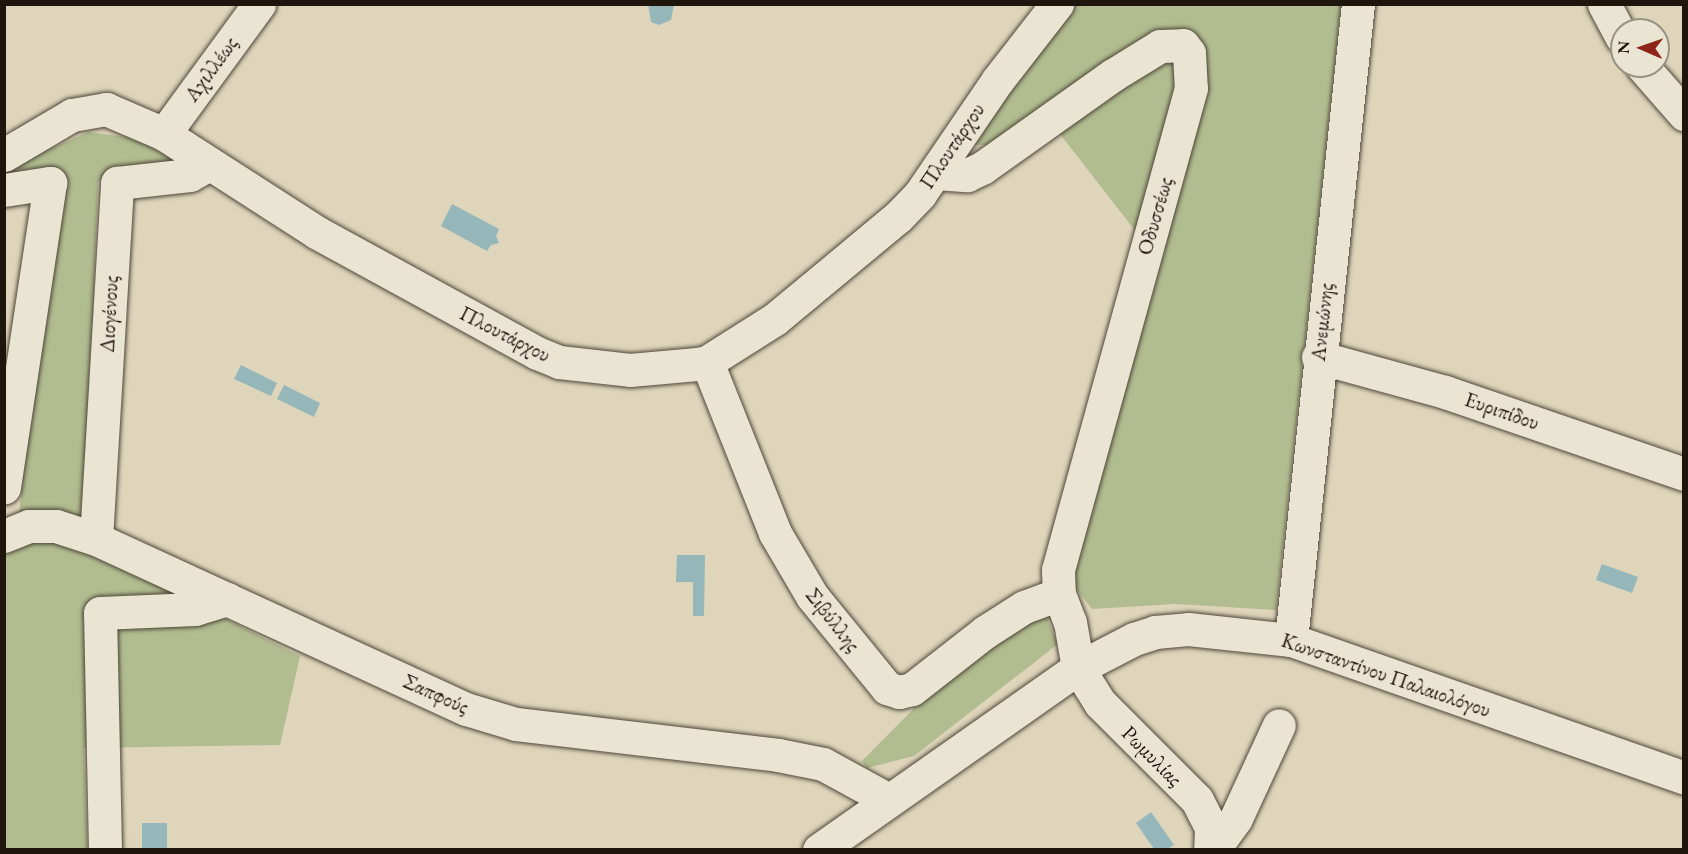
<!DOCTYPE html>
<html>
<head>
<meta charset="utf-8">
<style>
  body { margin:0 }
  #map { position:relative; width:1688px; height:854px; overflow:hidden; background:#ded5bb; font-family:"EB Garamond",serif }
  div>[style] { position:absolute }
  [style*='--x'] { left:calc(var(--x)*1px); top:calc(var(--y)*1px); width:calc(var(--w)*1px); rotate:calc(var(--a)*1deg) }
  .green>* { inset:0; background:#b1bd90 }
  .water>* { inset:0; background:#95b7b9 }
  .roads { filter:drop-shadow(0 0 2px #4e4638) drop-shadow(0 0 2px #4e4638) }
  .minor>* { height:33px; margin:-16.5px; padding:0 16.5px; transform-origin:16.5px; border-radius:16.5px; background:#eae4d3 }
  span { translate:-50% -50%; white-space:nowrap; text-align:center; line-height:1.15; -webkit-text-stroke:5px #eae4d3; paint-order:stroke }
  .street-label { font-size:21px; color:#1e160c }
  .frame { position:absolute; inset:0; border:6px solid #1e160c; pointer-events:none }
  .north { position:absolute; left:1610px; top:18px; width:60px; height:60px; box-sizing:border-box; background:#eae4d3; border:2px solid #989283; border-radius:50%; rotate:272deg; font-size:16px; font-weight:700; line-height:24px; text-align:center; color:#1e160c }
  .north::after { content:''; display:block; margin:auto; width:21px; height:27px; background:#8f2418; clip-path:polygon(50% 0,100% 100%,50% 72%,0 100%) }
</style>
</head>
<body>
<div id="map">
  <div class="green">
    <i style="clip-path:polygon(1074px 5px,1341px 5px,1276px 610px,1175px 604px,1092px 609px,1071px 582px,1137px 233px,1056px 129px,996px 145px,968px 145px)"></i>
    <i style="clip-path:polygon(88px 132px,133px 138px,178px 161px,98px 181px,84px 549px,300px 656px,280px 745px,84px 748px,87px 849px,5px 849px,5px 541px,19px 516px,32px 374px,59px 172px,4px 170px)"></i>
    <i style="clip-path:polygon(1045px 614px,1058px 644px,914px 756px,867px 768px,862px 761px,955px 667px)"></i>
  </div>
  <div class="water">
    <i style="clip-path:polygon(648px 4px,674px 5px,671px 20px,659px 25px,651px 22px)"></i>
    <i style="clip-path:polygon(452px 204px,499px 229px,496px 236px,499px 243px,491px 245px,487px 251px,441px 226px)"></i>
    <i style="clip-path:polygon(241px 365px,277px 383px,271px 396px,234px 379px)"></i>
    <i style="clip-path:polygon(284px 385px,320px 403px,314px 417px,277px 399px)"></i>
    <i style="clip-path:polygon(677px 555px,705px 555px,704px 616px,693px 616px,693px 582px,676px 582px)"></i>
    <i style="clip-path:polygon(1602px 564px,1638px 577px,1632px 593px,1596px 580px)"></i>
    <i style="clip-path:polygon(1151px 812px,1174px 845px,1167px 849px,1154px 849px,1136px 823px)"></i>
    <i style="clip-path:polygon(142px 823px,167px 823px,167px 849px,142px 849px)"></i>
  </div>
  <div class="roads">
    <div class="minor">
      <i style="--x:1604;--y:4;--w:38;--a:62"></i>
      <i style="--x:1642;--y:66;--w:64;--a:48.8"></i>
      <i style="--x:164;--y:134;--w:161;--a:-53.8"></i>
      <i style="--x:4;--y:155;--w:79;--a:-30.5"></i>
      <i style="--x:72;--y:115;--w:35;--a:-10"></i>
      <i style="--x:106;--y:109;--w:63;--a:23.3"></i>
      <i style="--x:164;--y:134;--w:181;--a:32.8"></i>
      <i style="--x:316;--y:232;--w:252;--a:28.7"></i>
      <i style="--x:537;--y:353;--w:24;--a:22"></i>
      <i style="--x:559;--y:362;--w:71;--a:6.4"></i>
      <i style="--x:630;--y:370;--w:67;--a:-5.1"></i>
      <i style="--x:697;--y:364;--w:10;--a:-11"></i>
      <i style="--x:707;--y:362;--w:80;--a:-32.3"></i>
      <i style="--x:775;--y:319;--w:160;--a:-39.7"></i>
      <i style="--x:898;--y:217;--w:32;--a:-46"></i>
      <i style="--x:920;--y:194;--w:137;--a:-55.7"></i>
      <i style="--x:997;--y:81;--w:98;--a:-52.1"></i>
      <i style="--x:935;--y:173;--w:32;--a:4"></i>
      <i style="--x:967;--y:175;--w:17;--a:-25"></i>
      <i style="--x:982;--y:168;--w:161;--a:-35.4"></i>
      <i style="--x:1113;--y:75;--w:55;--a:-31.7"></i>
      <i style="--x:1160;--y:46;--w:23;--a:-2"></i>
      <i style="--x:1183;--y:45;--w:10;--a:53"></i>
      <i style="--x:1189;--y:53;--w:35;--a:87"></i>
      <i style="--x:1191;--y:88;--w:500;--a:105.43"></i>
      <i style="--x:1058;--y:570;--w:24;--a:88"></i>
      <i style="--x:1059;--y:594;--w:30;--a:69"></i>
      <i style="--x:1070;--y:622;--w:47;--a:80.1"></i>
      <i style="--x:1078;--y:668;--w:41;--a:57.8"></i>
      <i style="--x:1100;--y:703;--w:137;--a:45"></i>
      <i style="--x:1197;--y:800;--w:30;--a:63"></i>
      <i style="--x:1211;--y:827;--w:23;--a:92"></i>
      <i style="--x:4;--y:190;--w:47;--a:-8.7"></i>
      <i style="--x:50;--y:183;--w:308;--a:98.6"></i>
      <i style="--x:1318;--y:357;--w:132;--a:15.4"></i>
      <i style="--x:1445;--y:392;--w:253;--a:18.9"></i>
      <i style="--x:707;--y:362;--w:184;--a:68.3"></i>
      <i style="--x:775;--y:533;--w:73;--a:59.6"></i>
      <i style="--x:812;--y:596;--w:119;--a:50.8"></i>
      <i style="--x:887;--y:688;--w:13;--a:18"></i>
      <i style="--x:899;--y:692;--w:13;--a:-13"></i>
      <i style="--x:912;--y:689;--w:93;--a:-38"></i>
      <i style="--x:985;--y:632;--w:46;--a:-32.7"></i>
      <i style="--x:1024;--y:607;--w:37;--a:-20"></i>
      <i style="--x:4;--y:536;--w:27;--a:-22"></i>
      <i style="--x:29;--y:526;--w:27;--a:0"></i>
      <i style="--x:56;--y:526;--w:42;--a:18"></i>
      <i style="--x:96;--y:539;--w:407;--a:24.7"></i>
      <i style="--x:466;--y:709;--w:52;--a:16.7"></i>
      <i style="--x:516;--y:724;--w:264;--a:6.7"></i>
      <i style="--x:778;--y:755;--w:46;--a:11.3"></i>
      <i style="--x:823;--y:764;--w:75;--a:28.6"></i>
      <i style="--x:96;--y:539;--w:357;--a:-86.6"></i>
      <i style="--x:117;--y:183;--w:73;--a:-6.3"></i>
      <i style="--x:190;--y:175;--w:20;--a:-30"></i>
      <i style="--x:1291;--y:640;--w:640;--a:-83.99"></i>
      <i style="--x:105;--y:850;--w:237;--a:-91.2"></i>
      <i style="--x:100;--y:613;--w:95;--a:-2.4"></i>
      <i style="--x:195;--y:609;--w:34;--a:-17"></i>
      <i style="--x:819;--y:850;--w:317;--a:-35.1"></i>
      <i style="--x:1078;--y:668;--w:63;--a:-27.4"></i>
      <i style="--x:1134;--y:639;--w:22;--a:-18"></i>
      <i style="--x:1155;--y:632;--w:33;--a:-5"></i>
      <i style="--x:1188;--y:629;--w:104;--a:6.1"></i>
      <i style="--x:1291;--y:640;--w:417;--a:19.3"></i>
      <i style="--x:1213;--y:850;--w:39;--a:-54"></i>
      <i style="--x:1236;--y:818;--w:102;--a:-65.2"></i>
    </div>
  </div>
  <div class="street-label">
    <span style="left:211px;top:69px;rotate:-54deg">Αχιλλέως</span>
    <span style="left:952px;top:146px;rotate:-56deg">Πλουτάρχου</span>
    <span style="left:1155px;top:216px;rotate:-74deg">Οδυσσέως</span>
    <span style="left:109px;top:314px;rotate:-87deg">Διογένους</span>
    <span style="left:1322px;top:322px;rotate:-84deg">Ανεμώνης</span>
    <span style="left:505px;top:334px;rotate:27deg">Πλουτάρχου</span>
    <span style="left:1502px;top:411px;rotate:19deg">Ευριπίδου</span>
    <span style="left:833px;top:620px;rotate:52deg">Σιβύλλης</span>
    <span style="left:1386px;top:675px;rotate:19deg">Κωνσταντίνου Παλαιολόγου</span>
    <span style="left:436px;top:694px;rotate:24deg">Σαπφούς</span>
    <span style="left:1152px;top:756px;rotate:45deg">Ρωμυλίας</span>
  </div>
  <div class="frame"></div>
  <div class="north">N</div>
</div>
</body>
</html>
